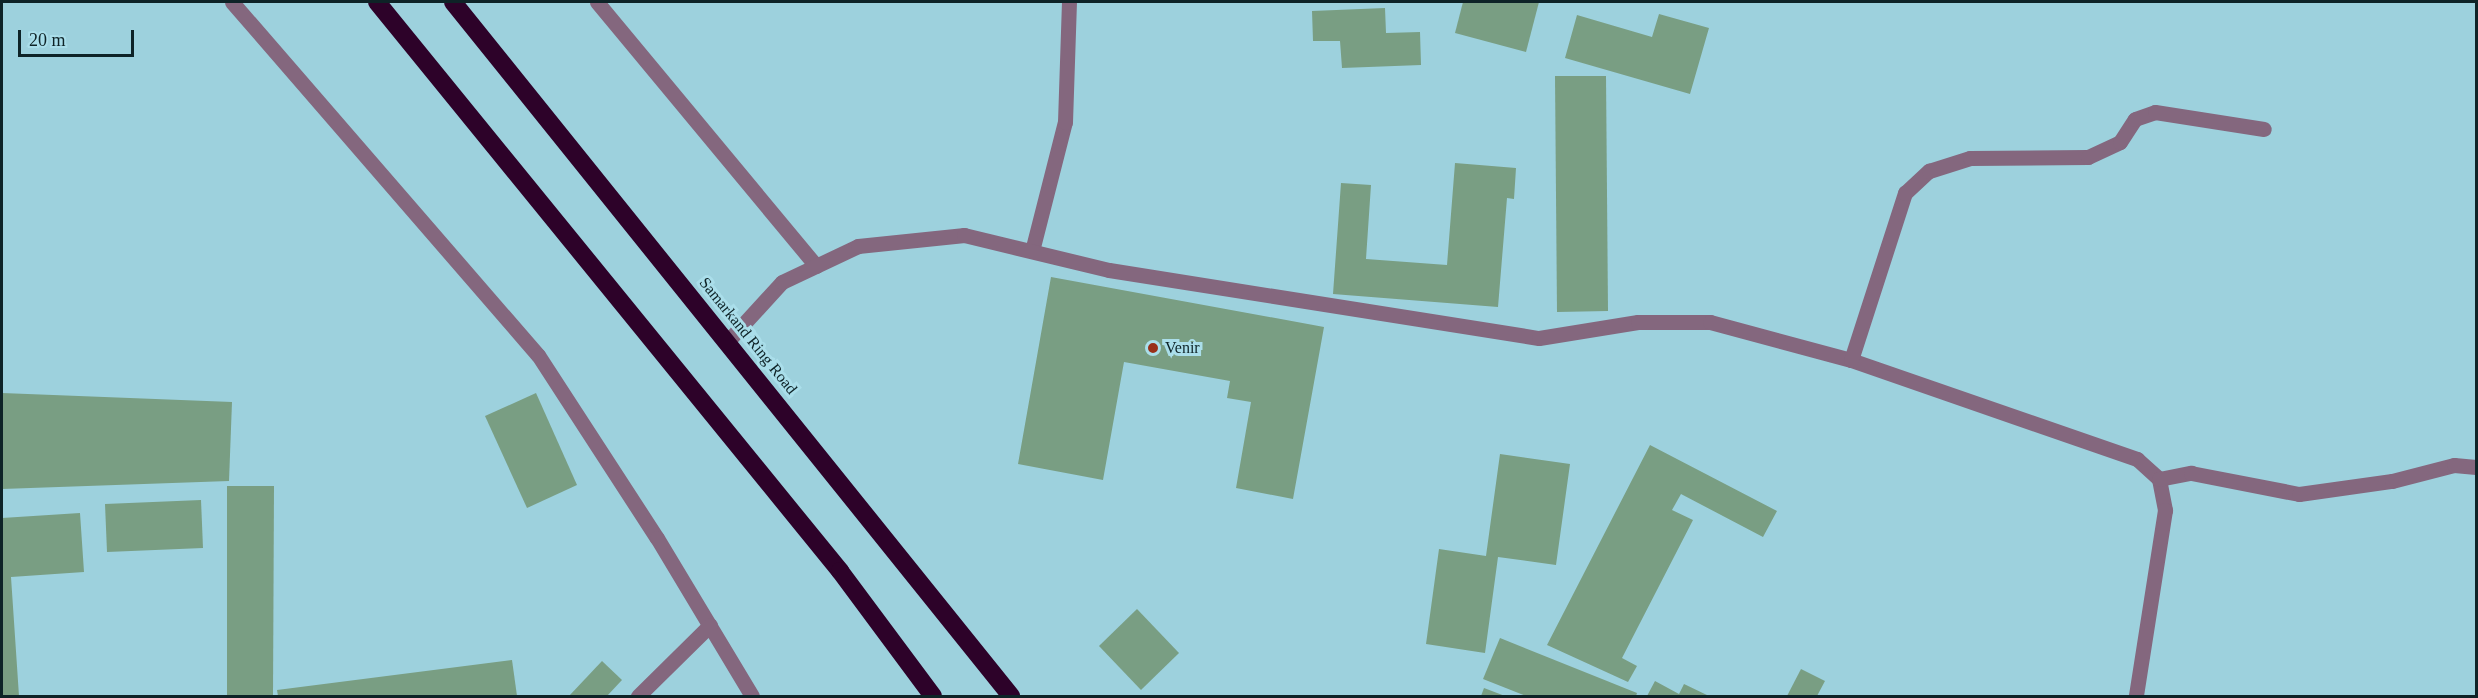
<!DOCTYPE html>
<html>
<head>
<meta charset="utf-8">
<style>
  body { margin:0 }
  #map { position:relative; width:2478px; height:698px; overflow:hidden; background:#9dd1dd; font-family:"Times New Roman",serif }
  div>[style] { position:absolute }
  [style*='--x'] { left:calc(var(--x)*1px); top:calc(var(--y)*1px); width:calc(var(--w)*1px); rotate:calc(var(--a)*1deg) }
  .building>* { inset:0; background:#799e83 }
  .minor>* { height:15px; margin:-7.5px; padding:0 7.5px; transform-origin:7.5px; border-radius:7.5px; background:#84677e }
  .highway>* { height:18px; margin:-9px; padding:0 9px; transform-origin:9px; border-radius:9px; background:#2d0229 }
  .dots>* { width:16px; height:16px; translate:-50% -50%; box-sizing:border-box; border:3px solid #aadeea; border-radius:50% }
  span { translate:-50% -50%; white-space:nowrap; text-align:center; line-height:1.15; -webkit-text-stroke:6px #aadeea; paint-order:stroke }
  .street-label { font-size:16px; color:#0e2327 }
  .poi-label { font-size:16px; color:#0e2327 }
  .left { translate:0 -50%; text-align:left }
  .frame { position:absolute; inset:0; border:3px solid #0e2327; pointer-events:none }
  .scale { position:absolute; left:18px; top:30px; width:116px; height:27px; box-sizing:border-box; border:3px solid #0e2327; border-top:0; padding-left:8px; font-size:18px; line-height:21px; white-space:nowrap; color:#0e2327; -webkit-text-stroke:4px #aadeea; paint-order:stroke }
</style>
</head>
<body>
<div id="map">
  <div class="building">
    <i style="clip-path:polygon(1463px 2px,1539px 2px,1526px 52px,1455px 33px)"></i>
    <i style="clip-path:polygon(1385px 8px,1386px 33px,1420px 32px,1421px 65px,1342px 68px,1340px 41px,1313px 41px,1312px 11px)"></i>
    <i style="clip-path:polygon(1659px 14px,1709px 28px,1690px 94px,1565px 58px,1577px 15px,1652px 37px)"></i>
    <i style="clip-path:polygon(1555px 76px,1606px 76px,1608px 311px,1557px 312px)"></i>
    <i style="clip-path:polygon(1455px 163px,1516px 168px,1514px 199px,1507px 198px,1498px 307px,1333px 294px,1341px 183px,1371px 185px,1366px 259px,1447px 265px)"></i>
    <i style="clip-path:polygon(1051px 277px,1324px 327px,1293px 499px,1236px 488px,1251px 402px,1227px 398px,1230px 381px,1124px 362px,1103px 480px,1018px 464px)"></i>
    <i style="clip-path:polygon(2px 393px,232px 402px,229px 481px,2px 489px)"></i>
    <i style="clip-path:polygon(536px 393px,577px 485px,527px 508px,485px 416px)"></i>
    <i style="clip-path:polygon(1650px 445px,1777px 511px,1763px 537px,1681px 494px,1672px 510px,1693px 520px,1622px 658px,1637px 666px,1628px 682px,1547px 645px)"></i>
    <i style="clip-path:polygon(1500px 454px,1570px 464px,1556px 565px,1498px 557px,1485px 653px,1426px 644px,1439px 549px,1486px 556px)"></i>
    <i style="clip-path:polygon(227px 486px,274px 486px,273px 696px,227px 696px)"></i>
    <i style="clip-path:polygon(201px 500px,203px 548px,107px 552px,105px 504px)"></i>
    <i style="clip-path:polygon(80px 513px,84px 572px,11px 577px,19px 696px,2px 696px,2px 518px)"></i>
    <i style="clip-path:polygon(1137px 609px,1179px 653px,1141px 690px,1099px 646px)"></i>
    <i style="clip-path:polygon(1500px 638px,1637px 693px,1636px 696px,1526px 696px,1483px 679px)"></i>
    <i style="clip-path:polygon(512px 660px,517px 696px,278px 696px,277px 690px)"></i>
    <i style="clip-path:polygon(602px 661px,622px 680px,607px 696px,569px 696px)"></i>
    <i style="clip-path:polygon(1801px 669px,1825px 681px,1817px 696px,1787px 696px)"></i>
    <i style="clip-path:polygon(1655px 681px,1679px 694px,1684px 684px,1709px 696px,1647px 696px)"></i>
    <i style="clip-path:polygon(1484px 688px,1505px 696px,1481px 696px)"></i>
  </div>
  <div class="minor">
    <i style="--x:232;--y:2;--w:467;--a:49.1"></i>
    <i style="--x:538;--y:355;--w:218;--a:57"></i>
    <i style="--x:657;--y:538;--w:184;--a:59"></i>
    <i style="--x:597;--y:2;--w:343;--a:50.3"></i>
    <i style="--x:1032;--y:251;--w:133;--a:-75.7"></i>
    <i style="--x:1065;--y:122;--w:120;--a:-88.1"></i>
    <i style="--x:727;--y:342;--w:81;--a:-47.5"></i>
    <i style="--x:782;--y:282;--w:84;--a:-25.3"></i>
    <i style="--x:858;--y:246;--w:107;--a:-5.9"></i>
    <i style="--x:964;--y:235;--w:149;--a:13.6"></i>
    <i style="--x:1109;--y:270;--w:435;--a:9"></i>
    <i style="--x:1539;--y:338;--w:100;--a:-9.2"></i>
    <i style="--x:1638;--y:322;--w:72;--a:0"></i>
    <i style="--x:1710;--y:322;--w:146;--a:15.1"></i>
    <i style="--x:1851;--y:360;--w:303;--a:19.1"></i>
    <i style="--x:2137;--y:459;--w:30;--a:42"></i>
    <i style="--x:2159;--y:479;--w:32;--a:79"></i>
    <i style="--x:2165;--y:510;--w:188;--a:98.9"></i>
    <i style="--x:1851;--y:360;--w:176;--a:-72.1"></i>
    <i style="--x:1905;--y:193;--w:33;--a:-43"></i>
    <i style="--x:1929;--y:171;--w:43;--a:-17.6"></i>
    <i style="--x:1970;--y:158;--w:118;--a:-0.5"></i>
    <i style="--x:2088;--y:157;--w:35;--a:-25"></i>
    <i style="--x:2120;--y:142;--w:27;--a:-57"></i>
    <i style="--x:2135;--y:119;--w:21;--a:-19"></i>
    <i style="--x:2155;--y:112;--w:110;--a:8.9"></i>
    <i style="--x:2159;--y:479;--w:33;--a:-11"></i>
    <i style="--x:2191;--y:473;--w:110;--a:11"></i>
    <i style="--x:2299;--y:494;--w:94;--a:-8"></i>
    <i style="--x:2392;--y:481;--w:64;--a:-14.5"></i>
    <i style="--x:2454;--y:465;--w:22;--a:5"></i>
    <i style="--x:638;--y:696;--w:101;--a:-44.6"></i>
  </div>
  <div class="highway">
    <i style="--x:377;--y:2;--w:734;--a:50.86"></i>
    <i style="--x:840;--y:571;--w:156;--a:53.4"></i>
    <i style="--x:453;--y:2;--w:891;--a:51.2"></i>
  </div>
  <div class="dots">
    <i style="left:1153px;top:348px;background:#99301a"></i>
  </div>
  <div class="street-label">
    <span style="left:748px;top:336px;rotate:51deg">Samarkand Ring Road</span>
  </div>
  <div class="poi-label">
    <span class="left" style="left:1165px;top:348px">Venir</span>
  </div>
  <div class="frame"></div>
  <div class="scale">20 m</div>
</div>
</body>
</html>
